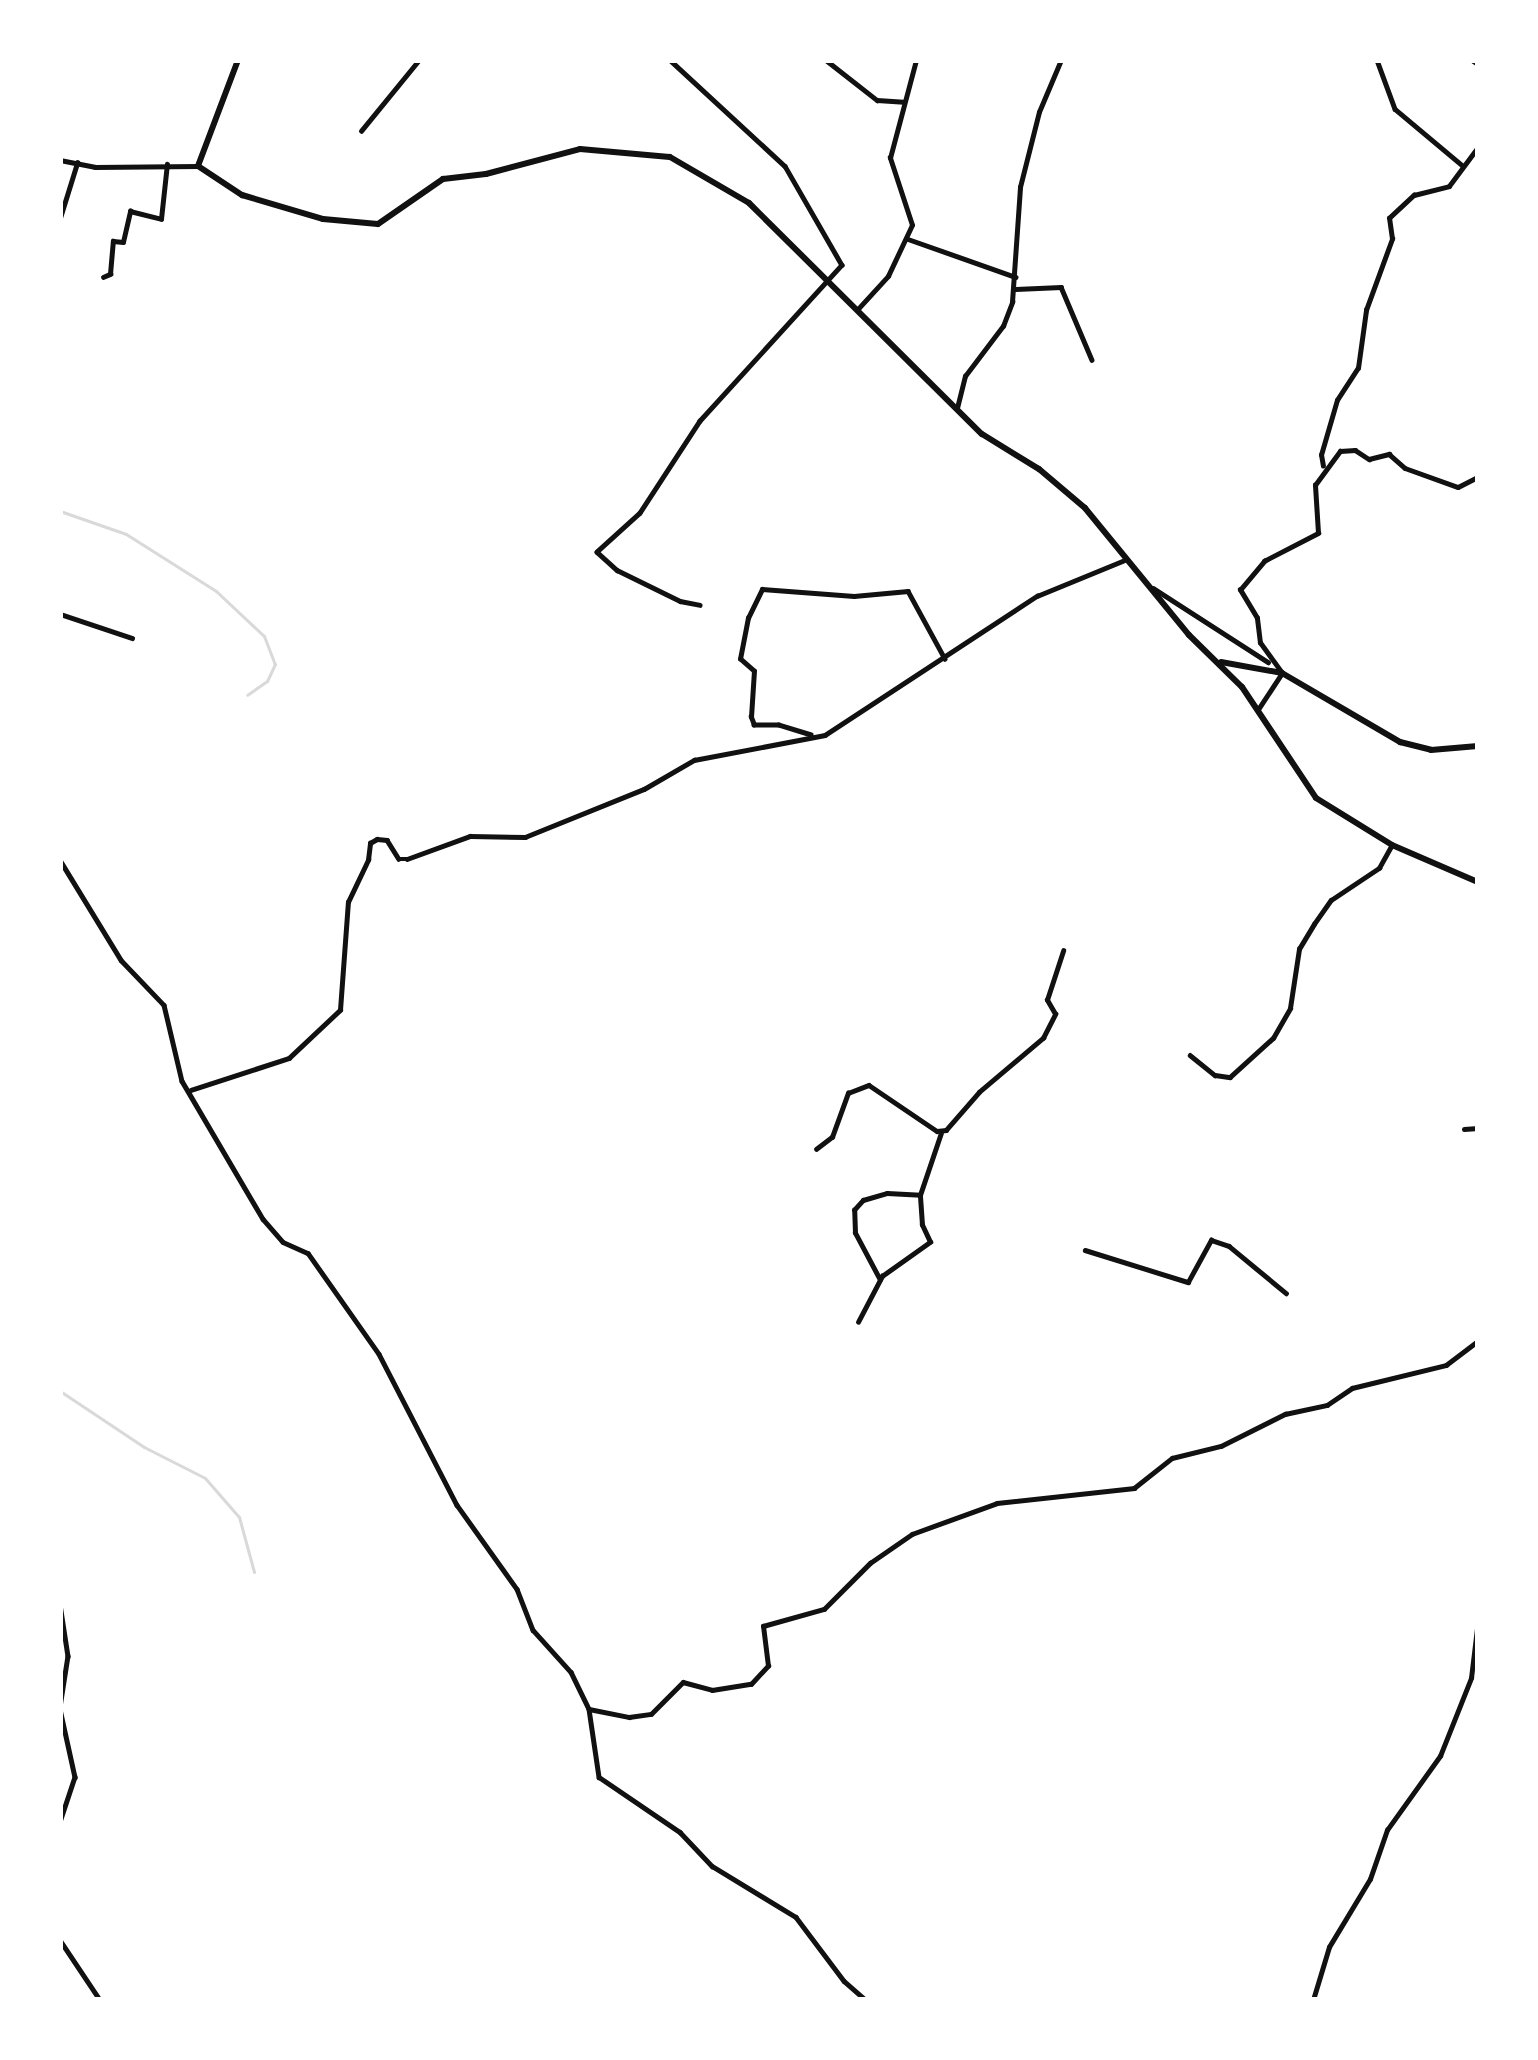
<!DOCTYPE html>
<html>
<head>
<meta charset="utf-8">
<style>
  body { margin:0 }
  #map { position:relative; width:1538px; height:2060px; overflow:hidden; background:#fff; font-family:Signika,sans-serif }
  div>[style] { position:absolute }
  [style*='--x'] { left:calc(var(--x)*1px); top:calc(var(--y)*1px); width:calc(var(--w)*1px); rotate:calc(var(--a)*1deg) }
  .stream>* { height:3px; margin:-1.5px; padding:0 1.5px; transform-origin:1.5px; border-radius:1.5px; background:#d9d9d9 }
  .minor>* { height:4.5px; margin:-2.25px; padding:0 2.25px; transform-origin:2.25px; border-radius:2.25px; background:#111 }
  .tertiary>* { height:6px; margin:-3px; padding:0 3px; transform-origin:3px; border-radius:3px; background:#111 }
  span { translate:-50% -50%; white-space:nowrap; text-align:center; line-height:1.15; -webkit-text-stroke:10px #fff; paint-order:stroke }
  .frame { position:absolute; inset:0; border:63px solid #fff; pointer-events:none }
</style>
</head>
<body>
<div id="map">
  <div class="stream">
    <i style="--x:60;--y:511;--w:70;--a:19.2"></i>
    <i style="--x:126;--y:534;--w:107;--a:32.3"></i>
    <i style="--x:216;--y:591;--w:66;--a:43.2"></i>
    <i style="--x:264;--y:636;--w:30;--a:69"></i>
    <i style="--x:275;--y:664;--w:19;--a:115"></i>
    <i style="--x:267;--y:681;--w:24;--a:145"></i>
    <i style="--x:60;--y:1391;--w:101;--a:33.7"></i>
    <i style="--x:144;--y:1447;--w:68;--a:26.9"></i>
    <i style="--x:205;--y:1478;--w:52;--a:48.9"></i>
    <i style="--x:239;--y:1517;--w:57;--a:74.7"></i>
  </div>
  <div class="minor">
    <i style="--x:670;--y:60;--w:156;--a:42.7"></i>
    <i style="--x:785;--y:166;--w:114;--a:60.1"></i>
    <i style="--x:842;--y:265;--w:211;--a:132.3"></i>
    <i style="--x:700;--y:421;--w:110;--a:123.1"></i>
    <i style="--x:640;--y:513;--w:58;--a:137.8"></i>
    <i style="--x:597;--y:552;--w:27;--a:42"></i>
    <i style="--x:617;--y:570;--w:70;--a:26.2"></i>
    <i style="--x:680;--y:601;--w:20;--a:11"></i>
    <i style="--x:826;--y:60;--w:65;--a:38.1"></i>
    <i style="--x:877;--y:100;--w:26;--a:4"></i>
    <i style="--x:1377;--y:60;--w:52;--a:69.8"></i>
    <i style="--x:1395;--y:109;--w:87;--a:39.9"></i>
    <i style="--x:1472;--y:60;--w:7;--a:34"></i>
    <i style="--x:361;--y:131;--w:92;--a:-50.8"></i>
    <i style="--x:60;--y:160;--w:36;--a:11"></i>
    <i style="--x:95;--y:167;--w:103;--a:-0.6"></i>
    <i style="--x:60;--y:218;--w:58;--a:-72.8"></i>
    <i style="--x:908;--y:239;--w:114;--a:19.4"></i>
    <i style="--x:103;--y:277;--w:8;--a:-23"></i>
    <i style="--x:110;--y:274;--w:33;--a:-85"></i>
    <i style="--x:113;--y:241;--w:10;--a:6"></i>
    <i style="--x:123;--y:242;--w:32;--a:-77"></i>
    <i style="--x:130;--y:211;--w:32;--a:14"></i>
    <i style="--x:161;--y:219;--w:55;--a:-83.8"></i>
    <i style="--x:1015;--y:289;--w:46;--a:-2.5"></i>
    <i style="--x:1061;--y:287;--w:79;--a:67"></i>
    <i style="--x:857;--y:310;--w:46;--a:-47.6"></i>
    <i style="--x:888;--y:276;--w:56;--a:-64.8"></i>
    <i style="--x:912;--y:225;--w:71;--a:-108.2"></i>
    <i style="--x:890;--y:158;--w:101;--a:-75.1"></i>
    <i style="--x:957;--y:408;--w:33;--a:-76"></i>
    <i style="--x:965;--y:376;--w:63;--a:-52.8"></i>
    <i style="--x:1003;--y:326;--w:26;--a:-69"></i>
    <i style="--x:1012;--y:302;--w:115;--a:-86"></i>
    <i style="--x:1020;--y:187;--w:77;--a:-75.8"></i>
    <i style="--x:1039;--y:112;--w:56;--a:-67.1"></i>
    <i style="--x:1323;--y:466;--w:11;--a:-100"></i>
    <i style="--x:1321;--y:455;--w:57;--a:-73.8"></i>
    <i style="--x:1337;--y:400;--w:38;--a:-57"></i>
    <i style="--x:1358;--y:368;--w:59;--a:-82.1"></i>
    <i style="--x:1366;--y:310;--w:76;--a:-69.9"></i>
    <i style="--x:1392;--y:239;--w:21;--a:-98"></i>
    <i style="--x:1389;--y:218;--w:34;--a:-43"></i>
    <i style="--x:1414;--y:195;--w:36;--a:-14"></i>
    <i style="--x:1449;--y:186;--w:49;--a:-53.4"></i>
    <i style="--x:1153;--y:588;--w:137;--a:32.8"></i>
    <i style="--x:60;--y:614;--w:76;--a:18.4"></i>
    <i style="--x:1282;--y:673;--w:37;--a:-126"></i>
    <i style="--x:1260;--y:643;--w:25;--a:-97"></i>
    <i style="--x:1257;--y:618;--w:33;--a:-121"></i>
    <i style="--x:1240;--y:590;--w:38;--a:-50"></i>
    <i style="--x:1264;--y:561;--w:61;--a:-27.4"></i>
    <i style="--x:1318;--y:533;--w:48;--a:-93.6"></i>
    <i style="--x:1315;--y:485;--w:42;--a:-53.7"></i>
    <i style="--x:1340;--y:451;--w:15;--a:-4"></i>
    <i style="--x:1355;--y:450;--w:17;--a:33"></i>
    <i style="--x:1369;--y:459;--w:21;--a:-14"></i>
    <i style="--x:1389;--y:454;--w:21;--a:41"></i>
    <i style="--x:1405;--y:468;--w:56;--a:19.7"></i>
    <i style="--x:1458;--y:487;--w:22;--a:-27"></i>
    <i style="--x:60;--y:678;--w:5;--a:90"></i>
    <i style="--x:1259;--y:708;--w:42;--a:-56.7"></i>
    <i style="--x:811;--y:735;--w:34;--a:-163"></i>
    <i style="--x:779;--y:725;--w:25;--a:180"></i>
    <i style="--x:754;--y:725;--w:9;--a:-111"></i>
    <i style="--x:751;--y:717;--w:46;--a:-86.3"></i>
    <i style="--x:754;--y:671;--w:18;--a:-139"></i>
    <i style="--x:740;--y:659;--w:42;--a:-79"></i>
    <i style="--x:748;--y:618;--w:32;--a:-64"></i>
    <i style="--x:762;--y:589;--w:92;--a:4.4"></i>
    <i style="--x:854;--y:596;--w:54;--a:-5.3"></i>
    <i style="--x:908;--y:591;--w:77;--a:61.4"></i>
    <i style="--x:60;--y:860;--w:117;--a:58.6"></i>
    <i style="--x:121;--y:960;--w:62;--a:46.3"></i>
    <i style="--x:164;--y:1005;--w:78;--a:76.7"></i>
    <i style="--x:182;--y:1081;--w:160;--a:59.6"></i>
    <i style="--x:263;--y:1219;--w:30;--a:49"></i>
    <i style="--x:283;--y:1242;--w:27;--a:24"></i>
    <i style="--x:308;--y:1253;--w:123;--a:54.9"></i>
    <i style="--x:379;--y:1354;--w:170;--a:62.7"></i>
    <i style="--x:457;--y:1505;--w:103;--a:54.5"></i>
    <i style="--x:517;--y:1589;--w:44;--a:68.7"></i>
    <i style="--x:533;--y:1630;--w:57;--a:47.9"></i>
    <i style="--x:571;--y:1672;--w:41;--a:64.1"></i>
    <i style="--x:589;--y:1709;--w:69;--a:81.6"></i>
    <i style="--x:599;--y:1777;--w:98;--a:34.2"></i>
    <i style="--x:680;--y:1832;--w:47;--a:46.7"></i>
    <i style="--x:712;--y:1866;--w:98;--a:31.3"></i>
    <i style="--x:796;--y:1917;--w:80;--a:53.1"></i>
    <i style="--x:844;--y:1981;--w:29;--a:41"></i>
    <i style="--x:1190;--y:1055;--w:32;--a:39"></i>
    <i style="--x:1215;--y:1075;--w:15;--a:8"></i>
    <i style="--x:1230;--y:1077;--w:58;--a:-42.2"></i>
    <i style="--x:1273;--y:1038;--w:34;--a:-60"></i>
    <i style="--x:1290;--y:1008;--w:60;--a:-81.3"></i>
    <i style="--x:1299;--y:949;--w:29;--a:-59"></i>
    <i style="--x:1314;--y:924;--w:29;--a:-55"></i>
    <i style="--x:1331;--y:900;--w:58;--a:-33.7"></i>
    <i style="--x:1379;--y:868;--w:26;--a:-61"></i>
    <i style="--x:191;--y:1090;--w:103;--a:-18.1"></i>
    <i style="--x:289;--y:1058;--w:70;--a:-43.3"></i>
    <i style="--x:340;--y:1010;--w:108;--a:-85.8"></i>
    <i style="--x:348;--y:902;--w:47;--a:-64.5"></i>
    <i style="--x:368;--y:860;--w:17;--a:-83"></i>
    <i style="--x:370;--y:843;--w:8;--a:-30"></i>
    <i style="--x:377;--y:839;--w:10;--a:6"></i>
    <i style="--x:387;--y:840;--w:22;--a:58"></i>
    <i style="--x:399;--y:859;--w:8;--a:0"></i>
    <i style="--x:407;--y:859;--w:67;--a:-20.1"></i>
    <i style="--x:470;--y:836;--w:55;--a:1"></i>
    <i style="--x:525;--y:837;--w:128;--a:-22"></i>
    <i style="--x:644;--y:789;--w:58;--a:-30.1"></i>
    <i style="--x:694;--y:760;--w:133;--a:-10.8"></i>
    <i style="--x:825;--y:735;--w:254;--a:-33.3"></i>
    <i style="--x:1037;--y:596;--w:97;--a:-22.3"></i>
    <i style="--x:1464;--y:1129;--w:14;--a:-4"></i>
    <i style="--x:816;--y:1149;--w:20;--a:-37"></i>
    <i style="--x:832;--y:1137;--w:47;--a:-70"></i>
    <i style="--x:848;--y:1093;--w:22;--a:-21"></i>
    <i style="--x:869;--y:1085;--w:82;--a:34.1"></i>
    <i style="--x:937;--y:1131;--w:9;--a:-6"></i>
    <i style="--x:946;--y:1130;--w:50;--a:-49"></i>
    <i style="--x:979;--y:1092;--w:84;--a:-40.2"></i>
    <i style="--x:1043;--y:1038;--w:27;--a:-63"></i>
    <i style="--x:1055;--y:1014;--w:16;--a:-120"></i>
    <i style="--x:1047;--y:1000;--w:52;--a:-71.9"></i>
    <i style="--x:1085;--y:1250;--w:108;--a:17.3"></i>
    <i style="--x:1188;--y:1282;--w:48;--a:-61.3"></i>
    <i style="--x:1211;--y:1240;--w:19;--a:18"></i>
    <i style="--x:1229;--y:1246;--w:74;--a:39.5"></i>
    <i style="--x:880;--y:1280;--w:53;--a:-118"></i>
    <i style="--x:855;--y:1233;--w:23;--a:-92"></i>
    <i style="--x:854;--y:1210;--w:13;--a:-48"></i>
    <i style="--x:863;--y:1200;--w:25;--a:-16"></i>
    <i style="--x:887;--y:1193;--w:33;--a:3"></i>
    <i style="--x:858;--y:1322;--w:52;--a:-62.4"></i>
    <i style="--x:882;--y:1276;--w:59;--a:-35.3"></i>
    <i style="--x:930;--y:1242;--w:19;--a:-115"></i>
    <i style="--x:922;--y:1225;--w:30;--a:-94"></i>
    <i style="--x:920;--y:1195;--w:65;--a:-71.3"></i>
    <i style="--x:60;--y:1604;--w:53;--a:81.3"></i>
    <i style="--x:68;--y:1656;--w:52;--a:98.9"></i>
    <i style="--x:60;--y:1709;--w:70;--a:77.6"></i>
    <i style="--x:75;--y:1777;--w:47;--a:108.4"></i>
    <i style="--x:589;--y:1709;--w:41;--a:11.3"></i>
    <i style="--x:629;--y:1717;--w:22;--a:-8"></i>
    <i style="--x:651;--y:1714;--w:45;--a:-45"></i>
    <i style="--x:683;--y:1682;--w:30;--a:15"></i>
    <i style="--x:712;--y:1690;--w:39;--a:-9"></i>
    <i style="--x:751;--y:1684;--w:25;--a:-47"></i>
    <i style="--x:768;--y:1666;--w:40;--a:-97.1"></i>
    <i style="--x:763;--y:1626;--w:63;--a:-15.6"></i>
    <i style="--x:824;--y:1609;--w:65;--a:-45"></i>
    <i style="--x:870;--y:1563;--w:51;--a:-34.6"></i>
    <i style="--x:912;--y:1534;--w:90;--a:-20"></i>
    <i style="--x:997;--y:1503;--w:138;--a:-6.2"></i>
    <i style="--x:1134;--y:1488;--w:48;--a:-38.3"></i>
    <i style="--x:1172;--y:1458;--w:50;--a:-13.8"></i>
    <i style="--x:1221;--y:1446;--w:72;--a:-26.6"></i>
    <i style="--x:1285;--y:1414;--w:43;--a:-12.1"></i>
    <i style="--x:1327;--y:1405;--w:30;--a:-34"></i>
    <i style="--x:1352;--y:1388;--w:97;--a:-13.7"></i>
    <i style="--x:1446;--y:1365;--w:40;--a:-37"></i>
    <i style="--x:60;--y:1940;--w:72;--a:56.3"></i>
    <i style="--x:1313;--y:2000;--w:55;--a:-73.2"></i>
    <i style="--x:1329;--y:1947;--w:79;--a:-58.9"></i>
    <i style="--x:1370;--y:1879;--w:52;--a:-70.9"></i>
    <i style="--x:1387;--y:1830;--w:91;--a:-54.4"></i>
    <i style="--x:1440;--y:1756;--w:84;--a:-68.3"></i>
    <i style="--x:1471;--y:1678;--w:58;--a:-83.1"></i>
  </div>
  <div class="tertiary">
    <i style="--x:238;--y:60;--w:113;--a:110.7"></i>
    <i style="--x:198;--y:166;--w:53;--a:33.4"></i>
    <i style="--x:242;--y:195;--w:84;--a:16.5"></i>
    <i style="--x:323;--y:219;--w:55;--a:5.2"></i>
    <i style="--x:378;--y:224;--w:79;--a:-34.7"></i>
    <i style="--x:443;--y:179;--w:43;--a:-6.6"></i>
    <i style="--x:486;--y:174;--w:97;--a:-14.9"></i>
    <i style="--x:580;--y:149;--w:90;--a:5.1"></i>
    <i style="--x:670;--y:157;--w:91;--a:30.2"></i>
    <i style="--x:749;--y:203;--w:328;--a:44.8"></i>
    <i style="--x:982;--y:434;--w:67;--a:31.6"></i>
    <i style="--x:1039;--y:469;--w:60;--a:40.3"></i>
    <i style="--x:1085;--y:508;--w:164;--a:50.7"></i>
    <i style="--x:1189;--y:635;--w:74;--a:44.5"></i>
    <i style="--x:1242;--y:687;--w:133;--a:56.3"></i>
    <i style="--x:1316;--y:798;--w:89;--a:31.7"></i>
    <i style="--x:1392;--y:845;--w:94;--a:23.3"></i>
    <i style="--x:1221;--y:662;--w:62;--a:10.2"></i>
    <i style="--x:1282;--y:673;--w:137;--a:30.3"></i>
    <i style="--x:1400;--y:742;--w:32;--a:14"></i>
    <i style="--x:1431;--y:750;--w:47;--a:-4.9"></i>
  </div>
  <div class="frame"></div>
</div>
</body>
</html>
